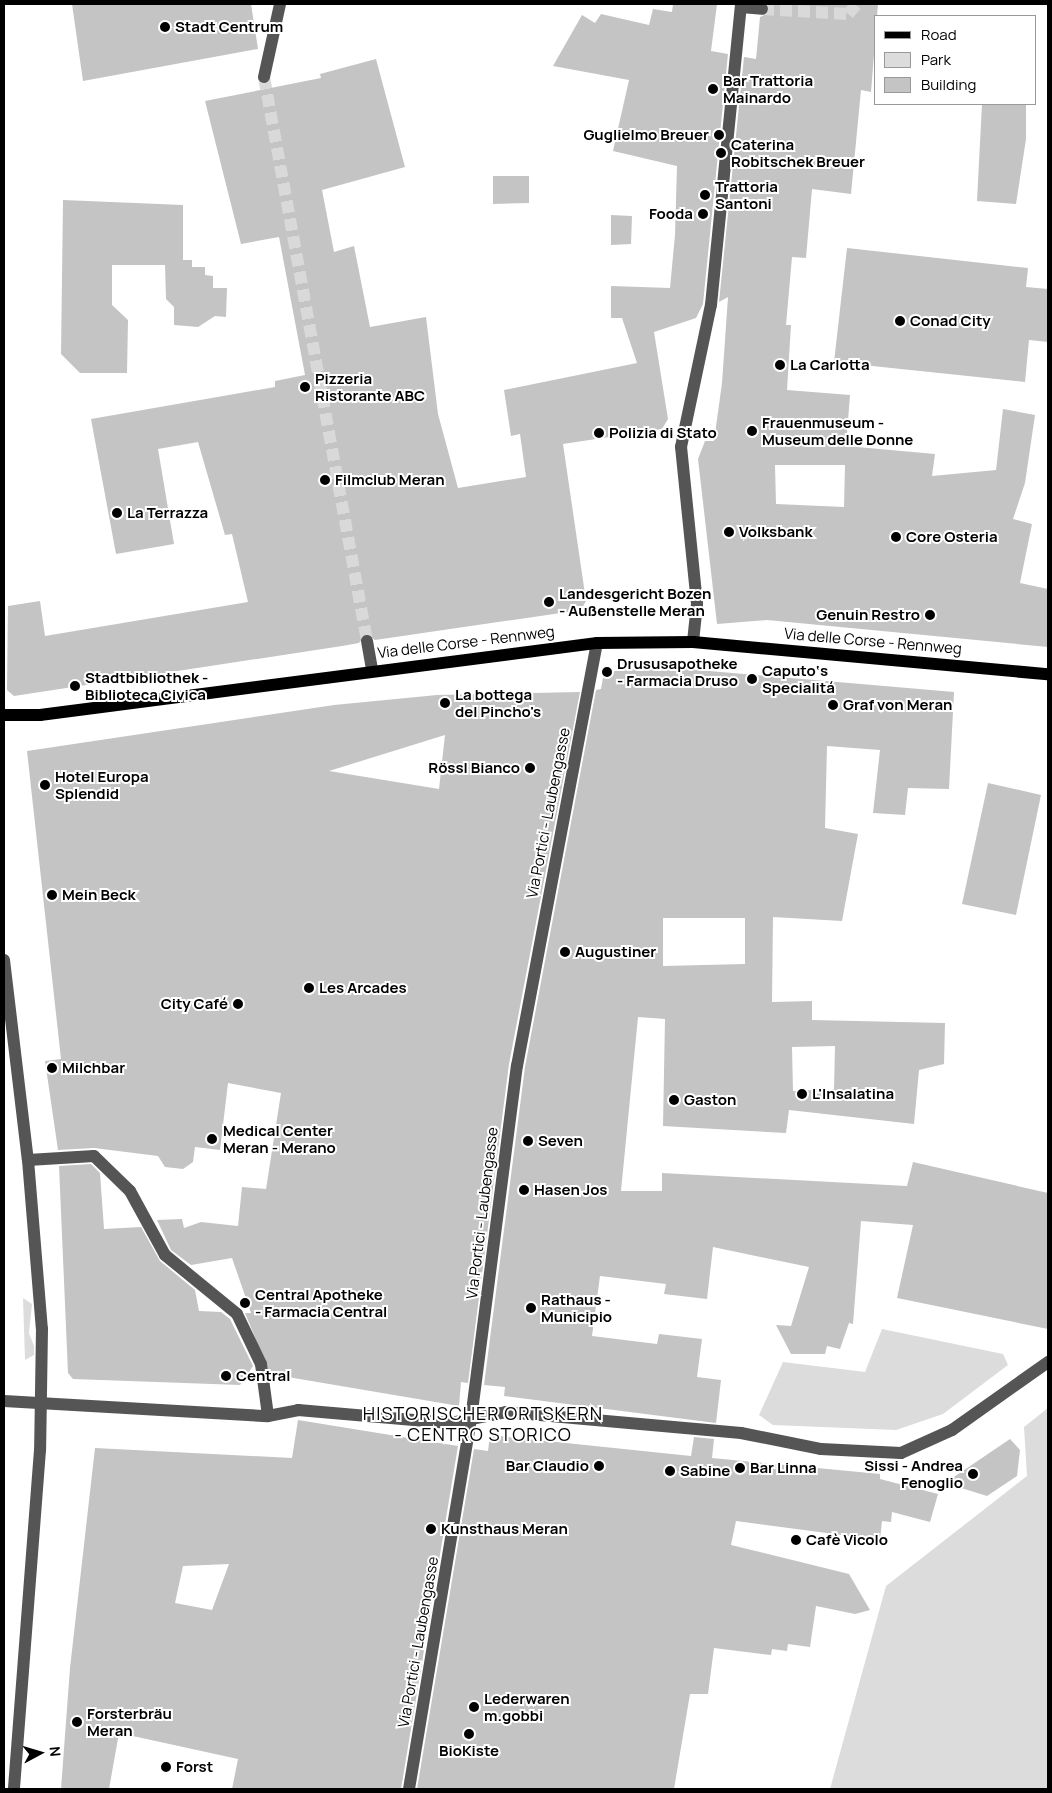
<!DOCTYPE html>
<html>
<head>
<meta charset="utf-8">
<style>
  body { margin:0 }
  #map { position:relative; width:1052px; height:1793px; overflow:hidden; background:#fff; font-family:Manrope,sans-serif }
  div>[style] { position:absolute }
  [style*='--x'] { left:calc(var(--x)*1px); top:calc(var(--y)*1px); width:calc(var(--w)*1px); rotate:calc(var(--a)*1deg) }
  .green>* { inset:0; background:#dcdcdc }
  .building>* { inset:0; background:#c4c4c4 }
  .minor-tunnel>* { height:12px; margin-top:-6px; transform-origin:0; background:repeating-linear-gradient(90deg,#d9d9d9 0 12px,transparent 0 18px) }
  .minor>* { height:12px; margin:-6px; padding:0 6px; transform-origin:6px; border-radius:6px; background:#555 }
  .major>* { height:12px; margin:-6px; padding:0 6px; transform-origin:6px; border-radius:6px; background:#000 }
  .dots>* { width:14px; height:14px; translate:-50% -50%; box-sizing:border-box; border:2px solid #fff; border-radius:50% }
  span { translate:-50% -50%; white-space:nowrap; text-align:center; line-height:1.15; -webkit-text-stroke:4px #fff; paint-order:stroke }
  .poi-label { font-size:15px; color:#000; font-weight:700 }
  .left { translate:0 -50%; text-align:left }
  .right { translate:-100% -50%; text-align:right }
  .street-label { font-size:15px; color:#000 }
  .quarter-label { font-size:18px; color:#000; letter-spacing:1px }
  .frame { position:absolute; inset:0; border:5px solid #000; pointer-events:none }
  .legend { position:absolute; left:874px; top:15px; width:162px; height:90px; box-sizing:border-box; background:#fff; border:1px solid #999; margin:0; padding:6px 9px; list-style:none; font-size:15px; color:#000 }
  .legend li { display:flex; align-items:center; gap:10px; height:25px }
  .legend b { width:25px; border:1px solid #999 }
  .north { position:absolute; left:15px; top:1728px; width:50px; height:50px; -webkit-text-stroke:4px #fff; paint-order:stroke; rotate:84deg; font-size:14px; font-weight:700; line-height:20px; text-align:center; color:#000 }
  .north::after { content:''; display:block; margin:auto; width:18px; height:22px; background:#000; clip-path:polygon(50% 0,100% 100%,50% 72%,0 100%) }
</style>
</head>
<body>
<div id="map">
  <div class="green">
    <i style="clip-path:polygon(23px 1298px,32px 1304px,29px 1333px,34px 1346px,34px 1355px,25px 1360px)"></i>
    <i style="clip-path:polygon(882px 1329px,1003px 1354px,1008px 1365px,943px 1414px,896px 1430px,773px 1425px,759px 1415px,783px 1362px,865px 1372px)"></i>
    <i style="clip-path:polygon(1048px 1408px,1048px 1789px,830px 1789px,886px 1586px,1027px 1476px,1024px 1427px)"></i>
  </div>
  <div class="building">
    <i style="clip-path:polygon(72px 4px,251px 4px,258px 49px,83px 81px)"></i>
    <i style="clip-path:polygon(673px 4px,717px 4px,711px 51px,728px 54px,703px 304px,696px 318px,654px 332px,668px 419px,662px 429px,563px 444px,586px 601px,581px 610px,375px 640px,366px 633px,359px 643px,342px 646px,14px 696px,7px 690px,8px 606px,40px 601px,45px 636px,248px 602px,232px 534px,225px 535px,198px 442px,158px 449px,174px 544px,116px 554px,91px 419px,275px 387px,275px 381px,305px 375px,279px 237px,241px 244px,205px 101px,321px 78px,320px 74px,376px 59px,405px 167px,322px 190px,334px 252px,354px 246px,370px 327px,426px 317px,438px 414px,458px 488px,526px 477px,520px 434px,511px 436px,504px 390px,637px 363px,622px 318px,611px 318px,611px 286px,670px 288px,675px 235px,677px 166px,613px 151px,629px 80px,553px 66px,582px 15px,595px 23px,601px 14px,649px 25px,653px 9px,672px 12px)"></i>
    <i style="clip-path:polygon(evenodd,768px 4px,878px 4px,871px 92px,861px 90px,851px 194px,812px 189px,806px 258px,792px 257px,786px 325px,791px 325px,787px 390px,850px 395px,846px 446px,935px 454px,932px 476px,996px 470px,1003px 409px,1035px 415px,1025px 483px,1013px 519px,1032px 524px,1020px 583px,1048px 589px,1048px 647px,767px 620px,717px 624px,698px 459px,705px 441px,714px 441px,722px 383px,728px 297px,719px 302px,744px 57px,756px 59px,760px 17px,769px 13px,768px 4px,775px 465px,845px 465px,844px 507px,776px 504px,775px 465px)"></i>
    <i style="clip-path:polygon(982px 104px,1026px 104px,1026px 139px,1016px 204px,977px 201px)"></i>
    <i style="clip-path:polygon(493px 176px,529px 176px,529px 203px,493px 204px)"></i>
    <i style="clip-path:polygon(63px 200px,183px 205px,183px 260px,192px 260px,192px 267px,205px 267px,205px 275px,213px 276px,213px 288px,227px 288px,226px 317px,215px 316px,198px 327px,174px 325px,174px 307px,166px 299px,165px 265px,112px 265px,112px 305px,128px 320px,127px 373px,80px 373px,61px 354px)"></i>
    <i style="clip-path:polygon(611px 215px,632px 216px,631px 244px,611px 245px)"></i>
    <i style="clip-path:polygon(847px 248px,1028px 268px,1026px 287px,1048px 289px,1048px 342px,1029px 340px,1025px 382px,834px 362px)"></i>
    <i style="clip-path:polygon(evenodd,663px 667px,954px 692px,949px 789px,908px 788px,905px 815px,873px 813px,880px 750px,827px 746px,825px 828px,858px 834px,842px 921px,773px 917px,772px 1002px,812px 1001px,812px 1020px,945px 1023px,944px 1064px,919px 1070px,914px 1124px,789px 1110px,786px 1133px,663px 1126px,665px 1019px,638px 1017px,621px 1191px,662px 1191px,662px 1173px,907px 1186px,913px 1162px,1048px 1193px,1048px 1329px,897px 1298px,913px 1225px,861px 1221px,853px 1324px,849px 1323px,840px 1349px,827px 1346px,825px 1354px,791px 1354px,776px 1325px,791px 1326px,809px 1267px,713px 1247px,707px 1299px,664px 1294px,666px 1284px,600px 1276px,592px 1336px,657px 1344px,659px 1334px,702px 1339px,697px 1377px,721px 1380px,716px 1423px,504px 1396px,505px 1387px,484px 1385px,525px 1067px,596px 690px,601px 689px,604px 672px,663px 667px,663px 918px,745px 918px,745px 964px,663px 966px,663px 918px,663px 667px,835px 1046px,834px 1089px,793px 1091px,792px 1047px,835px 1046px)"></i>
    <i style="clip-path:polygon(evenodd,580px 692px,509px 1064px,468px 1383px,461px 1382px,459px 1406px,270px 1374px,245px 1313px,251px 1313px,232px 1258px,191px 1265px,171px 1250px,157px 1220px,182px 1219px,184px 1228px,201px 1222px,238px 1226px,242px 1187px,266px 1189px,281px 1093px,228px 1083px,220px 1150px,195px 1147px,193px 1162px,183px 1169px,165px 1167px,158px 1156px,94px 1148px,58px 1150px,45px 1061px,61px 1059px,27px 751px,334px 705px,437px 695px,580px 692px,445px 735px,439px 789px,329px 771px,445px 735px)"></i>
    <i style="clip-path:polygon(988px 783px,1041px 795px,1016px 915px,962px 904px)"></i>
    <i style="clip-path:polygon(91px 1164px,100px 1173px,104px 1229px,141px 1227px,160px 1261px,195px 1290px,199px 1311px,221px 1312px,230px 1319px,253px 1366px,240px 1385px,73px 1379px,68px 1373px,59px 1166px)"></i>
    <i style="clip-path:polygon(evenodd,298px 1420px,458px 1446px,401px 1789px,232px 1789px,238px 1759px,119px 1733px,109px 1789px,61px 1789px,70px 1668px,95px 1448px,292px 1458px,298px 1420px,229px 1564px,212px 1610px,175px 1603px,183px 1566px,229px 1564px)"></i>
    <i style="clip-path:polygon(490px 1435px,691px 1456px,694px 1437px,714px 1439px,712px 1458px,880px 1474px,880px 1479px,938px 1494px,930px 1522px,892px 1512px,891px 1522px,882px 1521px,880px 1540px,736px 1521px,731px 1545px,849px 1574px,870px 1610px,855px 1614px,816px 1606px,810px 1647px,788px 1644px,787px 1651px,772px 1649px,771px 1655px,714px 1648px,708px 1694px,690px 1694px,674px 1789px,417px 1789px,474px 1449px,488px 1451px)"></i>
    <i style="clip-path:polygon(1010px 1439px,1020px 1450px,1017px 1476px,987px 1496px,945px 1483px)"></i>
  </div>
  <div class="minor-tunnel">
    <i style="--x:762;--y:9;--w:86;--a:3.3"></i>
    <i style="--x:848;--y:14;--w:13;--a:-48"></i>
    <i style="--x:264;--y:77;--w:573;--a:79.65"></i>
  </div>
  <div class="minor">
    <i style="--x:741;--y:7;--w:21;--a:5"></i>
    <i style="--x:264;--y:77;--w:75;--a:-77.6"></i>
    <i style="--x:367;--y:641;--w:29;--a:80"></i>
    <i style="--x:693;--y:642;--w:38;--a:-84"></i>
    <i style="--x:697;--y:604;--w:158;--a:-95.8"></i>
    <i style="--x:681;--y:447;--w:145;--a:-78.1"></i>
    <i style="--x:711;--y:305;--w:302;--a:-84.3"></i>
    <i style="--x:4;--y:960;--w:201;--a:83.2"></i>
    <i style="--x:28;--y:1160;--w:170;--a:85.3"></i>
    <i style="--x:42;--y:1329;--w:121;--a:90.9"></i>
    <i style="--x:40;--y:1450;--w:340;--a:94.4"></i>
    <i style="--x:28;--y:1160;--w:66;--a:-3.5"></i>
    <i style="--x:94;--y:1156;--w:50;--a:44.2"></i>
    <i style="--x:130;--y:1191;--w:73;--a:61.3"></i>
    <i style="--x:165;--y:1255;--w:93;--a:39.3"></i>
    <i style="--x:237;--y:1314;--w:55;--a:64.4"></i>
    <i style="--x:261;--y:1364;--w:52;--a:82.3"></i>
    <i style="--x:4;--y:1401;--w:264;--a:3.3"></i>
    <i style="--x:268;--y:1416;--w:31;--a:-11"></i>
    <i style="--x:298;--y:1410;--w:154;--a:4.9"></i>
    <i style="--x:451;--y:1423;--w:56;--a:-11.3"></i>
    <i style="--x:506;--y:1412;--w:236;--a:5.1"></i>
    <i style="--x:741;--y:1433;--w:82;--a:11.3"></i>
    <i style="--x:821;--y:1449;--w:80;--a:2.9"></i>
    <i style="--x:901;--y:1453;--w:56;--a:-24.3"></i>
    <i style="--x:952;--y:1430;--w:118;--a:-35.3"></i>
    <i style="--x:409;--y:1789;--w:375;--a:-80.5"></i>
    <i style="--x:471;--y:1419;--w:356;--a:-82.6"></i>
    <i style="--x:517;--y:1066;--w:430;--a:-79.3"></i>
  </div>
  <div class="major">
    <i style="--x:4;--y:715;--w:36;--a:0"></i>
    <i style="--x:40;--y:715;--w:562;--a:-7.37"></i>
    <i style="--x:597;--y:643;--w:96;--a:-0.6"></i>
    <i style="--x:693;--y:642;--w:356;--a:5.2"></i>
  </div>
  <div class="dots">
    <i style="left:165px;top:27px;background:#000"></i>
    <i style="left:713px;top:89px;background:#000"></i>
    <i style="left:719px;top:135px;background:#000"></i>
    <i style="left:721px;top:153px;background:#000"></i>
    <i style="left:705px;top:195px;background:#000"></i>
    <i style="left:703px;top:214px;background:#000"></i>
    <i style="left:900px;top:321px;background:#000"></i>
    <i style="left:780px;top:365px;background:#000"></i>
    <i style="left:305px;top:387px;background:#000"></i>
    <i style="left:752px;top:431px;background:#000"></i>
    <i style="left:599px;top:433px;background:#000"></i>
    <i style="left:325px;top:480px;background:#000"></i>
    <i style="left:117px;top:513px;background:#000"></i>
    <i style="left:729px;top:532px;background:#000"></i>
    <i style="left:896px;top:537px;background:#000"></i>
    <i style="left:549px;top:602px;background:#000"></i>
    <i style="left:930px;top:615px;background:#000"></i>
    <i style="left:607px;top:672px;background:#000"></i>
    <i style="left:752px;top:679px;background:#000"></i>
    <i style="left:75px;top:686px;background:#000"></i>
    <i style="left:445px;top:703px;background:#000"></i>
    <i style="left:833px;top:705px;background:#000"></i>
    <i style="left:530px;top:768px;background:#000"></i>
    <i style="left:45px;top:785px;background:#000"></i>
    <i style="left:52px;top:895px;background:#000"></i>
    <i style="left:565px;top:952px;background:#000"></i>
    <i style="left:309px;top:988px;background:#000"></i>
    <i style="left:238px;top:1004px;background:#000"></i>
    <i style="left:52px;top:1068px;background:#000"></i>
    <i style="left:802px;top:1094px;background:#000"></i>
    <i style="left:674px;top:1100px;background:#000"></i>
    <i style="left:212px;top:1139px;background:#000"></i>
    <i style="left:528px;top:1141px;background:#000"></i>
    <i style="left:524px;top:1190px;background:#000"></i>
    <i style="left:245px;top:1303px;background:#000"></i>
    <i style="left:531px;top:1308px;background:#000"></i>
    <i style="left:226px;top:1376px;background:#000"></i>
    <i style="left:599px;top:1466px;background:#000"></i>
    <i style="left:740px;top:1468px;background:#000"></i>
    <i style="left:670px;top:1471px;background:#000"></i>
    <i style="left:973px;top:1474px;background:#000"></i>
    <i style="left:431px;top:1529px;background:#000"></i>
    <i style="left:796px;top:1540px;background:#000"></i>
    <i style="left:474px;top:1707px;background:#000"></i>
    <i style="left:77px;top:1722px;background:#000"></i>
    <i style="left:469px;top:1734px;background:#000"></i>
    <i style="left:166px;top:1767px;background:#000"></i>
  </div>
  <div class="poi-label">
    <span class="left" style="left:175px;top:27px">Stadt Centrum</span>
    <span class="left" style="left:723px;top:89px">Bar Trattoria<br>Mainardo</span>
    <span class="right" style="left:709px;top:135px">Guglielmo Breuer</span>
    <span class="left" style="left:731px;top:153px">Caterina<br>Robitschek Breuer</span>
    <span class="left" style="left:715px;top:195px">Trattoria<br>Santoni</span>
    <span class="right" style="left:693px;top:214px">Fooda</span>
    <span class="left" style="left:910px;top:321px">Conad City</span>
    <span class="left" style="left:790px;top:365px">La Carlotta</span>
    <span class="left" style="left:315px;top:387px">Pizzeria<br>Ristorante ABC</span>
    <span class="left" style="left:762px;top:431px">Frauenmuseum -<br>Museum delle Donne</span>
    <span class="left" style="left:609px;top:433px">Polizia di Stato</span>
    <span class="left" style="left:335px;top:480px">Filmclub Meran</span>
    <span class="left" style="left:127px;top:513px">La Terrazza</span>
    <span class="left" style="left:739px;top:532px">Volksbank</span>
    <span class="left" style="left:906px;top:537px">Core Osteria</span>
    <span class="left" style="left:559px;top:602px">Landesgericht Bozen<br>- Außenstelle Meran</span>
    <span class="right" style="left:920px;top:615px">Genuin Restro</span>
    <span class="left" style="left:617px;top:672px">Drususapotheke<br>- Farmacia Druso</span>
    <span class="left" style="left:762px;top:679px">Caputo‘s<br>Specialitá</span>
    <span class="left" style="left:85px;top:686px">Stadtbibliothek -<br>Biblioteca Civica</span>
    <span class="left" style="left:455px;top:703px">La bottega<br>del Pincho's</span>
    <span class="left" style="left:843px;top:705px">Graf von Meran</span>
    <span class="right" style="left:520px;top:768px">Rössl Bianco</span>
    <span class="left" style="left:55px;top:785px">Hotel Europa<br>Splendid</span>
    <span class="left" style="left:62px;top:895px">Mein Beck</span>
    <span class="left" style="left:575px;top:952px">Augustiner</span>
    <span class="left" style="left:319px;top:988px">Les Arcades</span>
    <span class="right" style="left:228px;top:1004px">City Café</span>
    <span class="left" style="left:62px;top:1068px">Milchbar</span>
    <span class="left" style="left:812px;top:1094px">L'Insalatina</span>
    <span class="left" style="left:684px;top:1100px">Gaston</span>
    <span class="left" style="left:223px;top:1139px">Medical Center<br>Meran - Merano</span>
    <span class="left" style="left:538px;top:1141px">Seven</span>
    <span class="left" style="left:534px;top:1190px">Hasen Jos</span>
    <span class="left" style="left:255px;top:1303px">Central Apotheke<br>- Farmacia Central</span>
    <span class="left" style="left:541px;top:1308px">Rathaus -<br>Municipio</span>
    <span class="left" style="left:236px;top:1376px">Central</span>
    <span class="right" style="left:963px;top:1474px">Sissi - Andrea<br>Fenoglio</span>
    <span class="right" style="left:589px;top:1466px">Bar Claudio</span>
    <span class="left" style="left:750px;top:1468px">Bar Linna</span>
    <span class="left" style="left:680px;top:1471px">Sabine</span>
    <span class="left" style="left:441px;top:1529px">Kunsthaus Meran</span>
    <span class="left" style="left:806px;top:1540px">Cafè Vicolo</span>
    <span class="left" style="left:484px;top:1707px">Lederwaren<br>m.gobbi</span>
    <span class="left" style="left:87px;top:1722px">Forsterbräu<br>Meran</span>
    <span style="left:469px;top:1751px">BioKiste</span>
    <span class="left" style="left:176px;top:1767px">Forst</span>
  </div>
  <div class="street-label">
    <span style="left:873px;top:641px;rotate:5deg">Via delle Corse - Rennweg</span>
    <span style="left:466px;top:642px;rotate:-7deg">Via delle Corse - Rennweg</span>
    <span style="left:548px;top:813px;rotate:-79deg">Via Portici - Laubengasse</span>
    <span style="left:482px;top:1213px;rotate:-83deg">Via Portici - Laubengasse</span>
    <span style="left:418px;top:1642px;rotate:-80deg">Via Portici - Laubengasse</span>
  </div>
  <div class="quarter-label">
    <span style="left:483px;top:1424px">HISTORISCHER ORTSKERN<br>- CENTRO STORICO</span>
  </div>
  <div class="frame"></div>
  <ul class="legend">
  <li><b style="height:6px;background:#000"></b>Road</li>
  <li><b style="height:14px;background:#dcdcdc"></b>Park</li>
  <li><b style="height:14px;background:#c4c4c4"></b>Building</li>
  </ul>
  <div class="north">N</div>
</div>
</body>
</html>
